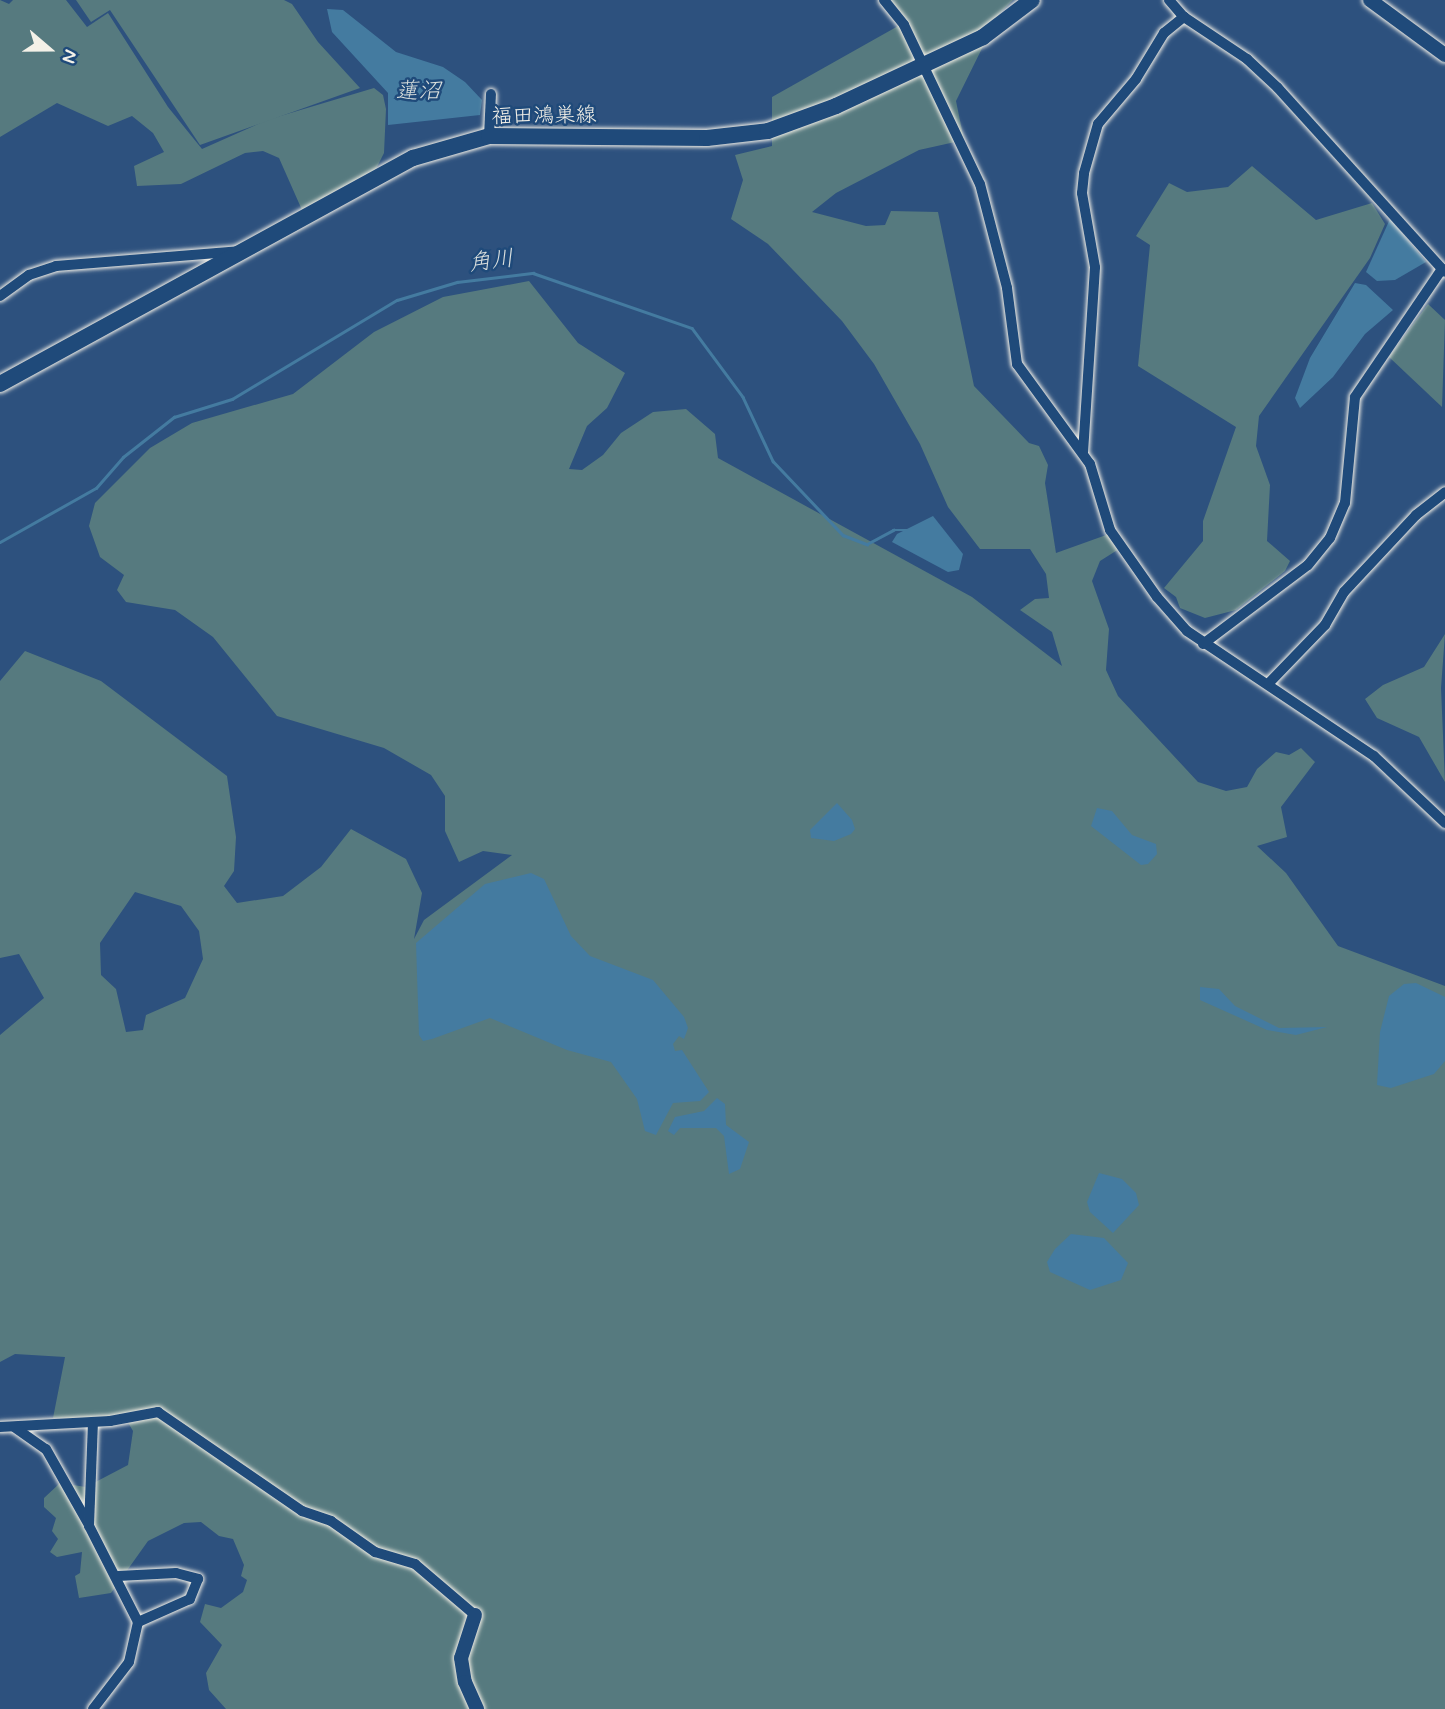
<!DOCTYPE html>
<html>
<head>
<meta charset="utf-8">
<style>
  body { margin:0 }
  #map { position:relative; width:1445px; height:1709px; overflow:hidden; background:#2d517e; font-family:Mynerve,"Klee One",sans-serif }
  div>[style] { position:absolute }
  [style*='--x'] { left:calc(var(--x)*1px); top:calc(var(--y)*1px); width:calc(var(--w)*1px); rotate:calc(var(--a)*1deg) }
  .green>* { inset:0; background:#567a7f }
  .water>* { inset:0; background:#447ba0 }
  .stream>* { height:2.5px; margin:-1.25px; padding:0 1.25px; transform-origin:1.25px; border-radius:1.25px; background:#447ba0 }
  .roads { filter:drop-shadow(0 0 2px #f4f1e8) drop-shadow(0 0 2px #f4f1e8) }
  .minor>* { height:10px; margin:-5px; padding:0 5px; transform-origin:5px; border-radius:5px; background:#1f4a7a }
  .tertiary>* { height:14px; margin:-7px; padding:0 7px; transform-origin:7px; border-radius:7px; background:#1f4a7a }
  .secondary>* { height:16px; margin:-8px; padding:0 8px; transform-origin:8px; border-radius:8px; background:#1f4a7a }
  span { translate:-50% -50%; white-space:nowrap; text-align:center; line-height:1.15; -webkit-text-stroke:5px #1f4a7a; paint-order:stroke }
  .street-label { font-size:21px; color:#f4f1e8 }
  .water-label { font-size:23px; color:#dadfdd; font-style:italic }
  .north { position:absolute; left:14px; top:14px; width:70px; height:70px; -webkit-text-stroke:5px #1f4a7a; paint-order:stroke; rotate:110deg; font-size:19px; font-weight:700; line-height:28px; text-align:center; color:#f4f1e8 }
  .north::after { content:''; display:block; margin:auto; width:24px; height:32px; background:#f4f1e8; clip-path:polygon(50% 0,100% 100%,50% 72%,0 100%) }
</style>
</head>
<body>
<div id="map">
  <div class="green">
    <i style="clip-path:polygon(0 0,9px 4px,13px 0,66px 0,87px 27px,108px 13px,168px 107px,202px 149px,267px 120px,374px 88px,383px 95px,386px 109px,384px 153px,376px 169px,302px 210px,279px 158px,263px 151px,245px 153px,181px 184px,137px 186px,134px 166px,164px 152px,153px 133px,132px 116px,108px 126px,57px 103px,0 137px)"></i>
    <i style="clip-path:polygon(76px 0,284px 0,292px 4px,318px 42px,360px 88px,200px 145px,110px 10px,91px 22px)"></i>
    <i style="clip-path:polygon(evenodd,891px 0,1013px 0,999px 14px,956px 101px,964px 140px,919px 150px,836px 193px,812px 212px,866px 226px,885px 225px,891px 211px,938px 212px,974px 386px,1029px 443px,1039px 446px,1048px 465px,1045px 483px,1056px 553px,1109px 534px,1119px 549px,1100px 561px,1092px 581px,1109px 629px,1106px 670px,1118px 696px,1198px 782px,1226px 791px,1247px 787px,1257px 769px,1276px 752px,1289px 755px,1301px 748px,1315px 762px,1281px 807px,1287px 837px,1257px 846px,1286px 873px,1338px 946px,1445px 986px,1445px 1709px,226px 1709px,209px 1690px,206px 1673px,222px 1645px,200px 1622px,205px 1604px,221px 1608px,243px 1592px,247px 1580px,241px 1576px,244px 1565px,233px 1539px,219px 1536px,201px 1522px,184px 1523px,148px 1541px,111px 1593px,79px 1598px,75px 1576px,80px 1573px,82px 1552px,57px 1557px,50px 1552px,58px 1539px,52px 1531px,56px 1518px,44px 1507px,44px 1498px,60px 1483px,86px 1487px,128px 1465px,133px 1431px,126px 1419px,53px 1418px,65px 1357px,15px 1354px,0 1362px,0 1035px,44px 998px,19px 954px,0 958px,0 681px,25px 651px,101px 681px,227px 776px,236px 837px,234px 871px,224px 886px,237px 903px,283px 896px,321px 867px,351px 829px,406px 859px,422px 893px,414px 939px,424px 920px,512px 855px,483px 851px,459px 862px,445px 831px,445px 796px,431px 775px,384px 748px,277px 716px,213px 637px,175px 610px,126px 602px,117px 590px,124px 575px,100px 557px,89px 526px,95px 503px,150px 448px,192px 423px,293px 394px,374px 332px,443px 297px,529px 281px,578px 343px,625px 373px,607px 408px,587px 426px,569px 469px,582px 470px,603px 455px,621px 433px,653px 412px,686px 409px,715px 434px,718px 458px,972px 597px,1062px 666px,1052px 632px,1020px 610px,1035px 599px,1049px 598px,1046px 574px,1030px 549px,980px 549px,948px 507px,920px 444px,874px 364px,842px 321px,768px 244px,731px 219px,743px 180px,735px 155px,772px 146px,772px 97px,907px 21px,891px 0,135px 892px,181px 906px,199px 931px,203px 959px,185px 998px,146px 1015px,143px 1030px,126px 1032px,116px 989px,101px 975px,100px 943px,135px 892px)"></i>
    <i style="clip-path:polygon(1252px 166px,1316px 220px,1372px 203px,1385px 224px,1370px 258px,1259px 416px,1256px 446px,1270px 485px,1267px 541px,1290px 561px,1285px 571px,1236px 610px,1205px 618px,1180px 608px,1176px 597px,1164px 588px,1203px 541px,1203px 521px,1236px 427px,1138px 366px,1150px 245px,1136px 236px,1169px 183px,1187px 192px,1228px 187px)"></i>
    <i style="clip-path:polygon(1428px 304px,1445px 320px,1442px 407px,1389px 357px)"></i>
    <i style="clip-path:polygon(1445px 634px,1441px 688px,1445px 782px,1419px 737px,1377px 718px,1365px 699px,1383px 685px,1424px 667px)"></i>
  </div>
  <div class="water">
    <i style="clip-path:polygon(327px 9px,343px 10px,396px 52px,443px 67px,465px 82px,482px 100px,480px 115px,388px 125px,388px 93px,332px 32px)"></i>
    <i style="clip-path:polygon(1390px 219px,1426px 262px,1395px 280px,1377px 281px,1366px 272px)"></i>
    <i style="clip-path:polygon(1355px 283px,1366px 285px,1393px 310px,1365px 334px,1333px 377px,1300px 408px,1295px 398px,1310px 358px)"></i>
    <i style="clip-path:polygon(933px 516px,963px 554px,959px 570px,948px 572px,892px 542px,897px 534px)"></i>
    <i style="clip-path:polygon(837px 803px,852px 820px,855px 829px,851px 834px,834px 841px,811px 838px,810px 830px)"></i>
    <i style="clip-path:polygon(1097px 808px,1112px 811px,1132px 835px,1156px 844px,1157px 854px,1148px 864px,1141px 865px,1091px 826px)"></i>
    <i style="clip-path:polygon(531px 873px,544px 879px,571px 936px,590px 956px,653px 980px,684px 1017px,688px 1028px,684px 1039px,679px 1036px,673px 1044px,675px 1051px,682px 1050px,709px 1092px,700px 1101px,673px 1103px,656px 1135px,645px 1131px,637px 1099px,611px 1062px,567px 1050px,490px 1018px,432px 1039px,423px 1041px,419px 1035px,416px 943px,485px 884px)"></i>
    <i style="clip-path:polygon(1416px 983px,1445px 997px,1445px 1061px,1434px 1074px,1391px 1088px,1377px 1085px,1380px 1032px,1389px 996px,1404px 984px)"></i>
    <i style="clip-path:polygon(1200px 987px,1219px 989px,1235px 1006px,1279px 1028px,1327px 1027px,1296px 1035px,1267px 1030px,1200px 1000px)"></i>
    <i style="clip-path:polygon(717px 1098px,725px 1104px,726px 1125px,749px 1142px,740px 1169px,729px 1174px,724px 1136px,716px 1128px,680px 1128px,674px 1135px,668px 1131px,675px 1117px,704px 1111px)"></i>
    <i style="clip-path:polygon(1099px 1173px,1122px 1179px,1136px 1193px,1139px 1205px,1113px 1233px,1090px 1212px,1087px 1202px)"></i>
    <i style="clip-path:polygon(1071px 1234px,1104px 1238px,1128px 1263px,1121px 1280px,1090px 1290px,1050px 1272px,1047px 1262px,1055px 1249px)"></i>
  </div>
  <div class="stream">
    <i style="--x:0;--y:542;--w:110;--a:-29.4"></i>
    <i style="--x:96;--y:488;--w:41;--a:-48.9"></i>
    <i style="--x:123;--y:457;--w:65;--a:-38.1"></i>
    <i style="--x:174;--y:417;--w:61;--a:-17.2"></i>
    <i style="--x:232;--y:399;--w:192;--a:-31"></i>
    <i style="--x:397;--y:300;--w:63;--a:-16.7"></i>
    <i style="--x:457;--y:282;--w:77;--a:-6.8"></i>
    <i style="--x:533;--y:273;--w:168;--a:19.1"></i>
    <i style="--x:692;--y:328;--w:86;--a:53.5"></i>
    <i style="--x:743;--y:397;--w:71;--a:64.9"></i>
    <i style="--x:773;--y:461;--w:102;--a:46.6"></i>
    <i style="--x:843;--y:535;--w:26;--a:21"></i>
    <i style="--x:867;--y:544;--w:30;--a:-28"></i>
    <i style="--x:893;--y:530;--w:15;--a:0"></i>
  </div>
  <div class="roads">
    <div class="minor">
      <i style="--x:884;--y:0;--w:32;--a:51"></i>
      <i style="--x:904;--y:25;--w:176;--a:64.5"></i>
      <i style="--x:980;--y:184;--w:107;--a:75.4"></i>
      <i style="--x:1007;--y:288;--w:77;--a:82.5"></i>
      <i style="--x:1017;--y:364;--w:124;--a:53.9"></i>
      <i style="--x:1090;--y:464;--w:69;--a:73.1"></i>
      <i style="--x:1110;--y:530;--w:82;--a:55"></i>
      <i style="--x:1157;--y:597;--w:45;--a:48.6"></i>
      <i style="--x:1187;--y:631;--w:225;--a:33.8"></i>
      <i style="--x:1374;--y:756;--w:98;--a:43.3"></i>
      <i style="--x:1169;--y:0;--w:23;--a:49"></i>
      <i style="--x:1184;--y:17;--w:76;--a:33.7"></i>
      <i style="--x:1247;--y:59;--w:42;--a:43.1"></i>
      <i style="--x:1278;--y:88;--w:248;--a:47.8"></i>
      <i style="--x:489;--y:136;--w:42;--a:-87.3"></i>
      <i style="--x:0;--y:296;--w:36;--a:-36"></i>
      <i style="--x:29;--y:275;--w:28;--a:-18"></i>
      <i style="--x:56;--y:266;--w:186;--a:-4.6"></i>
      <i style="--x:1083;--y:453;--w:186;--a:-86.3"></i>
      <i style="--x:1095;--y:267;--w:75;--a:-100"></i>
      <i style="--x:1082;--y:193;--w:20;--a:-84"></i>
      <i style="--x:1084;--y:173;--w:51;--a:-74.1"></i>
      <i style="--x:1098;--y:124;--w:59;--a:-49.8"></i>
      <i style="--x:1136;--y:79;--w:54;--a:-58.7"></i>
      <i style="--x:1164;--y:33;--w:26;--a:-39"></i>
      <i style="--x:1203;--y:644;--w:131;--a:-37"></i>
      <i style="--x:1308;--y:565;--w:35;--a:-51"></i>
      <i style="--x:1330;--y:538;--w:38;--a:-67"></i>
      <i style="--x:1345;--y:503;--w:106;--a:-84.6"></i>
      <i style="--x:1355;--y:397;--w:155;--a:-55.8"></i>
      <i style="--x:1269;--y:683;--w:81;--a:-46"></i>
      <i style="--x:1325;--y:625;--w:38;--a:-60"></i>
      <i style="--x:1344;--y:592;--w:105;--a:-46.9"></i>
      <i style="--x:1416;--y:515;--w:37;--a:-38"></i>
      <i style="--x:0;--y:1427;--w:110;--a:-3.1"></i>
      <i style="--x:110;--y:1421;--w:49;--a:-10.6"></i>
      <i style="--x:158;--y:1412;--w:175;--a:34.5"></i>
      <i style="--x:302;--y:1511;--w:31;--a:19"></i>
      <i style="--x:331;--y:1521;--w:54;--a:35.2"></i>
      <i style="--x:375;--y:1552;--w:42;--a:16.7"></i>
      <i style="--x:415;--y:1564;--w:79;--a:40.4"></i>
      <i style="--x:14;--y:1427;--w:39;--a:35"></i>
      <i style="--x:46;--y:1449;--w:87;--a:60.5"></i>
      <i style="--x:118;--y:1576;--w:58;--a:-3"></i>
      <i style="--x:176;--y:1573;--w:23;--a:15"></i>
      <i style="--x:198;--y:1579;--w:22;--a:112"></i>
      <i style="--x:190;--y:1599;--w:57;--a:156.1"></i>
      <i style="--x:93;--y:1709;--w:59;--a:-52.5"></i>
      <i style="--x:129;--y:1662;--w:41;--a:-77.3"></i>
      <i style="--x:138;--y:1622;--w:108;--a:-117"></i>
      <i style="--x:89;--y:1526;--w:103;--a:-87.8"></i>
    </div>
    <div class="tertiary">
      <i style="--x:1370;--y:0;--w:93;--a:36.3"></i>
      <i style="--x:475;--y:1615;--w:45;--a:108"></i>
      <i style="--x:461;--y:1658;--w:24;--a:81"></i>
      <i style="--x:465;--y:1682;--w:30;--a:66"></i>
    </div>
    <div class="secondary">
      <i style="--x:0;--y:384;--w:471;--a:-28.7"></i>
      <i style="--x:413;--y:158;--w:79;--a:-16.1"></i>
      <i style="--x:489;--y:136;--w:218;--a:0.5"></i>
      <i style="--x:707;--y:138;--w:61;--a:-6.5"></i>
      <i style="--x:768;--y:131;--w:72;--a:-20.2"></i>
      <i style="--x:836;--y:106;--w:162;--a:-25.1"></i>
      <i style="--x:983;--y:37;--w:61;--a:-37.1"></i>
    </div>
  </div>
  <div class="street-label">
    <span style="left:544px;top:116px;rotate:-1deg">福田鴻巣線</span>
  </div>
  <div class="water-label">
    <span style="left:418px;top:92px">蓮沼</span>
    <span style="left:491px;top:262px;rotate:-7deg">角川</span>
  </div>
  <div class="north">N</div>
</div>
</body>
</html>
